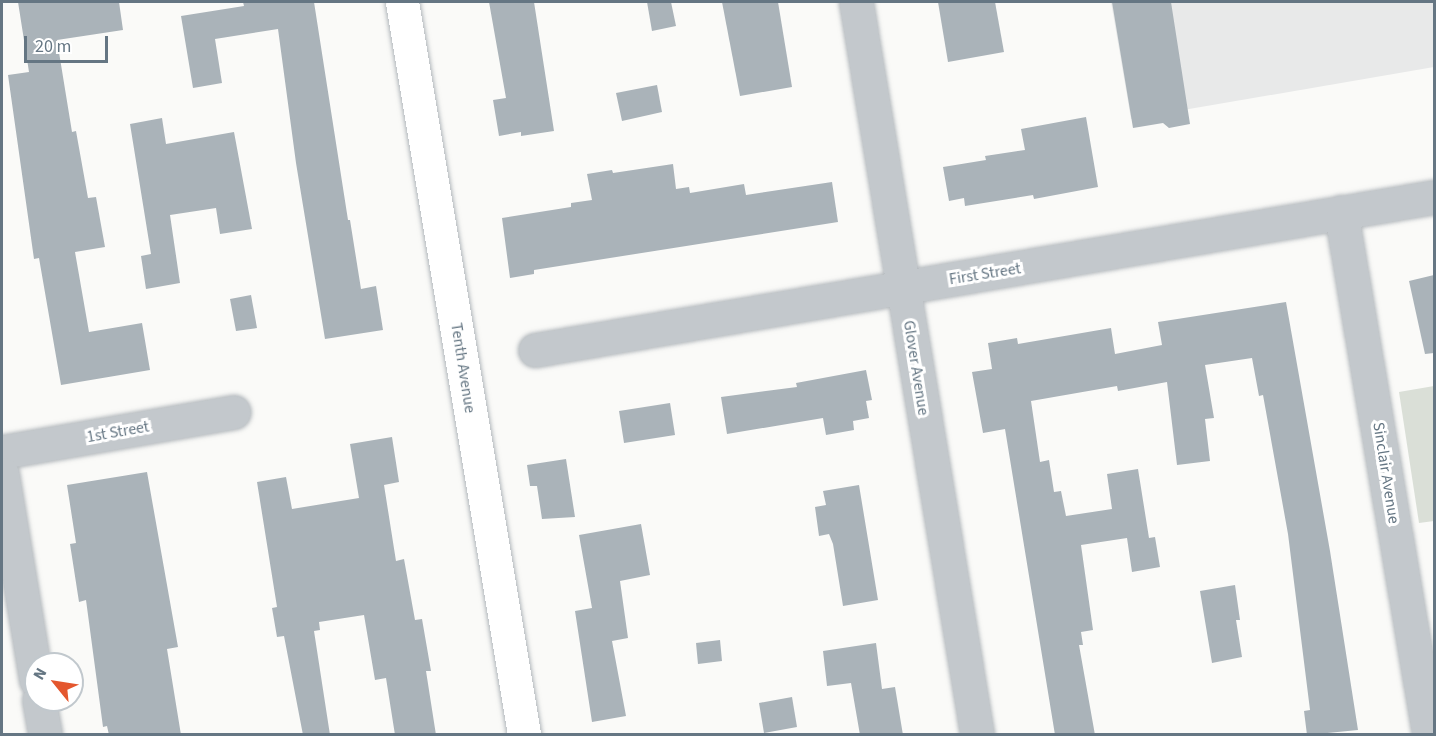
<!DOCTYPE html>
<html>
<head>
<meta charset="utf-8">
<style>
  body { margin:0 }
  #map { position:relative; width:1436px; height:736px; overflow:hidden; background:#fafaf8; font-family:"Source Sans 3",sans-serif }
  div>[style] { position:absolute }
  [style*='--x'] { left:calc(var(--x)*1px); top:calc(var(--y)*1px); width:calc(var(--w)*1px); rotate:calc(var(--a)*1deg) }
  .built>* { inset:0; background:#e8e9e9 }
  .green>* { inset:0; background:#dadfd7 }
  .building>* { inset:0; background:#aab3b9 }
  .roads { filter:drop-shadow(0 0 2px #b5babe) drop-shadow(0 0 2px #b5babe) }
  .minor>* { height:33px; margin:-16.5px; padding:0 16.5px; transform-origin:16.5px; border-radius:16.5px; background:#c3c8cc }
  .major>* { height:33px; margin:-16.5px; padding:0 16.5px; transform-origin:16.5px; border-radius:16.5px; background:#fff }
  span { translate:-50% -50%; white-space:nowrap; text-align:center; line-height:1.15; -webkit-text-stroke:6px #fff; paint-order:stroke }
  .street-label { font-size:16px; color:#657683 }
  .frame { position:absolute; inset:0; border:3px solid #657683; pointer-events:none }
  .north { position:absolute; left:24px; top:652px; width:60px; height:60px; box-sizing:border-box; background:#fff; border:2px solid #c1c8cd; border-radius:50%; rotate:300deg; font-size:16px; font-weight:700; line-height:24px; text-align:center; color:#657683 }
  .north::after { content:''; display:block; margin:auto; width:21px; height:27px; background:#e4572e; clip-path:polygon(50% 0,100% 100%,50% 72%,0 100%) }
  .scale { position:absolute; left:24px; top:36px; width:84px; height:27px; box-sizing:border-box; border:3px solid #657683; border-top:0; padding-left:8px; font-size:18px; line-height:21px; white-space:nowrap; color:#657683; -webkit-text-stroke:4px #fff; paint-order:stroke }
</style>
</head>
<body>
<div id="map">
  <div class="built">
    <i style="clip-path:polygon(1111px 2px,1434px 2px,1434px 67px,1131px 119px)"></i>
  </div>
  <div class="green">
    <i style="clip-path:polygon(1434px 386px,1434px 521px,1419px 523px,1399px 392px)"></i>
  </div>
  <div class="building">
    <i style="clip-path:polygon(18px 2px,119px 2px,123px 30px,57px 40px,72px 132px,76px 131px,88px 198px,96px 197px,105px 247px,75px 252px,89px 332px,142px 323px,150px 370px,61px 385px,39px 258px,34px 259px,8px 75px,29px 72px)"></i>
    <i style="clip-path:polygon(243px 2px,314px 2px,348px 220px,350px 220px,361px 289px,376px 286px,383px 330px,325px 339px,296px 163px,278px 29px,215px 39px,222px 83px,193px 88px,181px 16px,244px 6px)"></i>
    <i style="clip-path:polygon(489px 2px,534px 2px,554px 131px,521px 136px,521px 132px,499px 136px,493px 100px,506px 98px)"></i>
    <i style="clip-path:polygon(647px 2px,671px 2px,676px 26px,652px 31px)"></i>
    <i style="clip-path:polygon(722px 2px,778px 2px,792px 87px,740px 96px)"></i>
    <i style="clip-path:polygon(938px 2px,995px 2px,1004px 52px,948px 62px)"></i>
    <i style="clip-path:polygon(1112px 2px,1171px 2px,1190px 124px,1169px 128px,1163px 123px,1133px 128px)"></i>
    <i style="clip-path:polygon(657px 85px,662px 112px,622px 121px,616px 93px)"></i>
    <i style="clip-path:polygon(1086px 117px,1098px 187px,1034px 199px,1033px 195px,965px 206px,964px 198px,949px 201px,943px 167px,986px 160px,985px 156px,1025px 150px,1021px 129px)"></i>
    <i style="clip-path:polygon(162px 118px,166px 144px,234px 132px,252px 229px,220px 234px,216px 208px,170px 215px,180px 283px,146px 289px,141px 256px,151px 254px,130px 124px)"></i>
    <i style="clip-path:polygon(673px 164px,676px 189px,689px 187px,690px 193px,744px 184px,746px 195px,832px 182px,838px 222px,534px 270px,534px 274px,510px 278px,502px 218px,571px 207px,571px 203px,592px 200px,587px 174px,612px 170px,613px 173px)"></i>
    <i style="clip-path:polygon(1434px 275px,1434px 353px,1425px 354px,1409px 281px)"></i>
    <i style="clip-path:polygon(251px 295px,257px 328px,236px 331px,230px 299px)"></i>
    <i style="clip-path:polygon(1286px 302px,1330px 551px,1358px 730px,1307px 735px,1304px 711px,1310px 710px,1288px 534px,1263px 395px,1259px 396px,1252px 358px,1205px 365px,1214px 418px,1205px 419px,1210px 461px,1177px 465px,1167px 382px,1118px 391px,1117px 386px,1031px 401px,1040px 462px,1049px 460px,1054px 492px,1061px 491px,1066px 516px,1112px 509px,1107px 474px,1138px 469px,1149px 538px,1155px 537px,1160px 567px,1132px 572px,1127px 538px,1081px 545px,1093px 630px,1081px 632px,1083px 645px,1079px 645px,1095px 735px,1055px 735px,1005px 429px,983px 433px,972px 372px,992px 369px,988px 343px,1017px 338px,1018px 344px,1111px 328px,1115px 354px,1162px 345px,1158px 322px)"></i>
    <i style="clip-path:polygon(866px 370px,872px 400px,866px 401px,869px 418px,853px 421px,854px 430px,826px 435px,823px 418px,727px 434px,721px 397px,797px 387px,796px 383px)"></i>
    <i style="clip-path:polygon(670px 403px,675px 435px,624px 443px,619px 411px)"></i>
    <i style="clip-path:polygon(392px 437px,399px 482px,384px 485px,396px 561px,404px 559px,415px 620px,422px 619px,431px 671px,426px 671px,436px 735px,395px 735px,386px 678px,375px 680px,364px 615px,319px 622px,320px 630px,314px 631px,330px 735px,303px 735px,284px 636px,277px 637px,272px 608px,277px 607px,257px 482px,286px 477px,292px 509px,359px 498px,350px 444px)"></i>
    <i style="clip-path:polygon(566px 459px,575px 517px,542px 519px,537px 486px,530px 486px,527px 465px)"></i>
    <i style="clip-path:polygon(147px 472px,178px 647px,167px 649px,181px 735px,109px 735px,107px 726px,103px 727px,86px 600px,79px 602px,70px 544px,76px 543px,67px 485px)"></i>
    <i style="clip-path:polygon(859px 485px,878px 600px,843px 606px,833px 544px,829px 534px,819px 536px,815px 507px,826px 505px,823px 491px)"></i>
    <i style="clip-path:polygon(641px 524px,650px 575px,620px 581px,628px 638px,612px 641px,626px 716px,592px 722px,575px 611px,592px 608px,579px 535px)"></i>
    <i style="clip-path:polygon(1235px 585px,1240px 620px,1236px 620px,1242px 657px,1212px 663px,1200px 591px)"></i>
    <i style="clip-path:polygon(720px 640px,722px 661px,698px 664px,696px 643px)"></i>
    <i style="clip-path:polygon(876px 643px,882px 689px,895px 687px,903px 735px,860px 735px,851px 683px,827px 686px,823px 651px)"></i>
    <i style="clip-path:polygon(792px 697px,797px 727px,764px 733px,759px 703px)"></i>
  </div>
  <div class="roads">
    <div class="minor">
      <i style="--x:856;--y:2;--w:742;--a:80.61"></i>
      <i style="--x:1341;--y:212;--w:529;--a:80.43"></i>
      <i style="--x:535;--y:350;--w:912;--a:-9.66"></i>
      <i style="--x:2;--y:452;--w:235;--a:-9.8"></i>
      <i style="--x:2;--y:474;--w:209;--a:80.6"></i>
      <i style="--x:39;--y:700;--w:35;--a:80"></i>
    </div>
    <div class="major">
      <i style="--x:402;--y:2;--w:742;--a:80.54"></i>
    </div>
  </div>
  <div class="street-label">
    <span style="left:985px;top:274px;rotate:-9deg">First Street</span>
    <span style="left:463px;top:368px;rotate:81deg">Tenth Avenue</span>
    <span style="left:916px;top:368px;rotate:81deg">Glover Avenue</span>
    <span style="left:118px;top:432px;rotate:-10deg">1st Street</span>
    <span style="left:1386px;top:473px;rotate:81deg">Sinclair Avenue</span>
  </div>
  <div class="frame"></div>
  <div class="north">N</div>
  <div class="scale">20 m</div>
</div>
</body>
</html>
